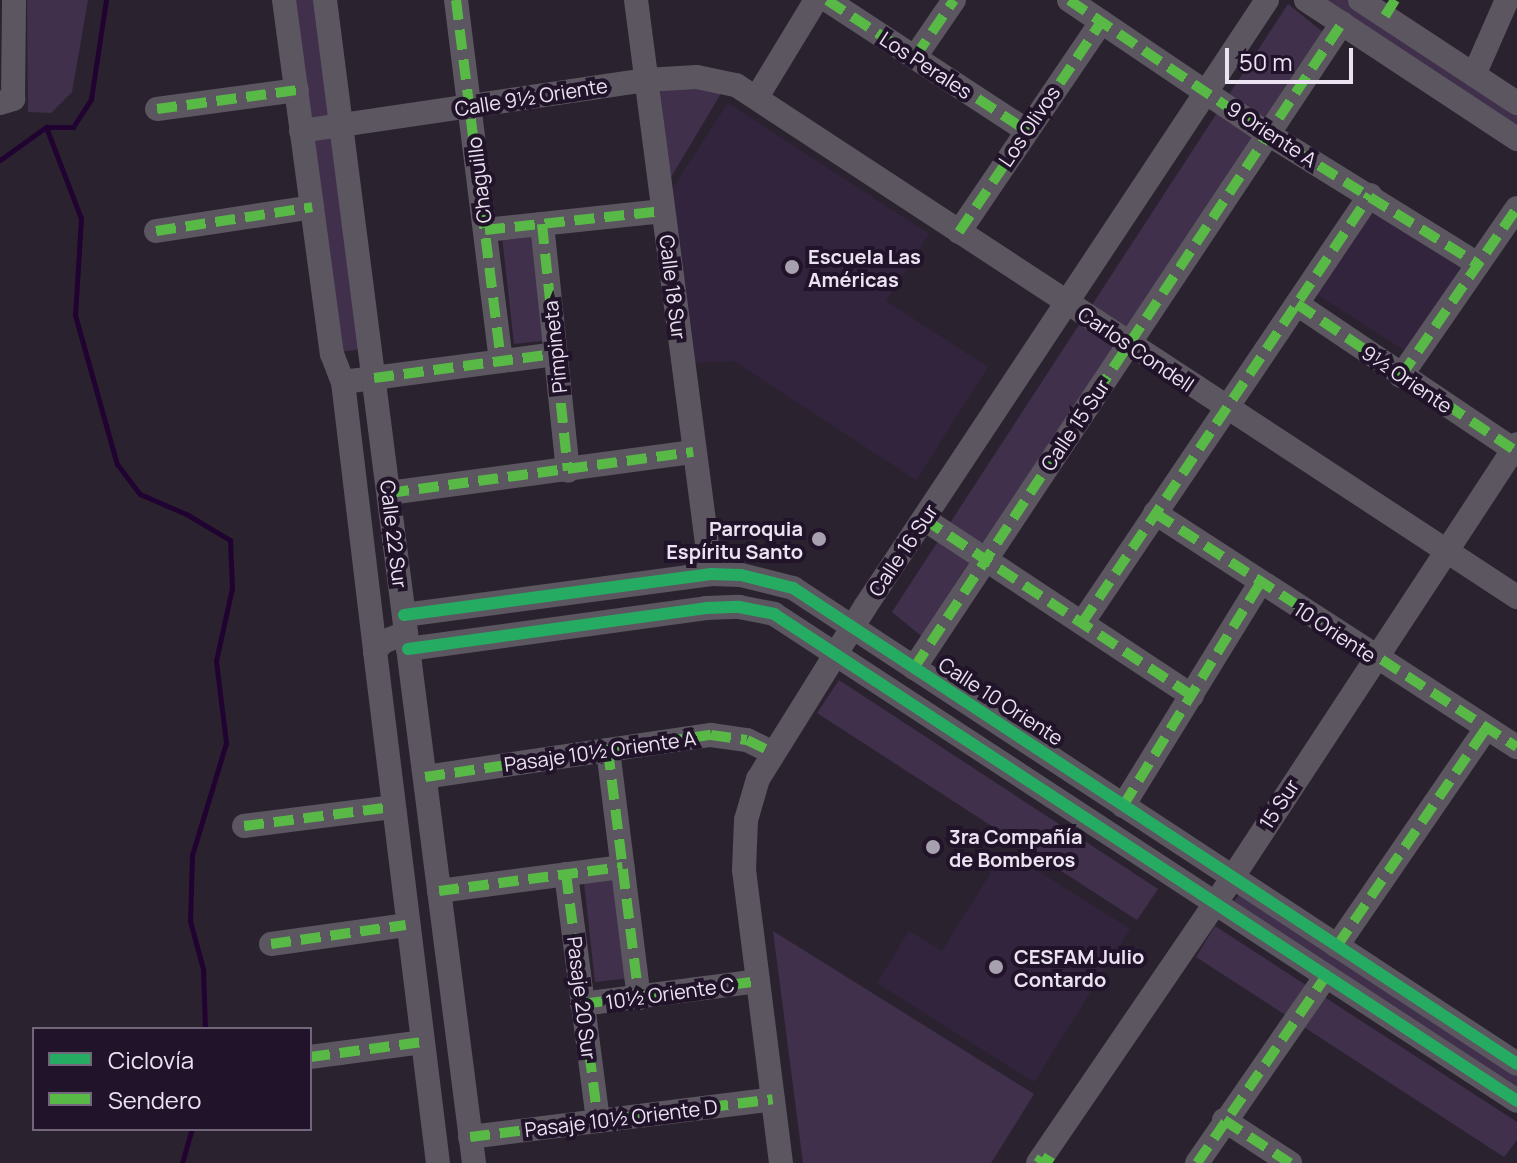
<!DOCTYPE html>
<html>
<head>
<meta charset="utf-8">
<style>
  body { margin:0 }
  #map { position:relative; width:1517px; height:1163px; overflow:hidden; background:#2a232f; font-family:Manrope,sans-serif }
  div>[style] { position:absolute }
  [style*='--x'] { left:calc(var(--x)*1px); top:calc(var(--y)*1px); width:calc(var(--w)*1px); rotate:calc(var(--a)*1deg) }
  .built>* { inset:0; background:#33243e }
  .green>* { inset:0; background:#40304c }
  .stream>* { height:5px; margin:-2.5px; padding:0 2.5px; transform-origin:2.5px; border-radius:2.5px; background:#210331 }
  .minor>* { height:24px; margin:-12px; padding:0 12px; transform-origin:12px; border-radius:12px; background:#5b5660 }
  .quiet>* { height:10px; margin-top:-5px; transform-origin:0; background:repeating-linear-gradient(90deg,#58b947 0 20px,transparent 0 30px) }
  .cycleway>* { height:12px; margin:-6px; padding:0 6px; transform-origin:6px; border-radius:6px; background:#26ab63 }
  .dots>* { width:22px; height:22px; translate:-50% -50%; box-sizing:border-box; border:4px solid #21142a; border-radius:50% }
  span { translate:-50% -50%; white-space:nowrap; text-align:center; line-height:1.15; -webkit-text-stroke:8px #21142a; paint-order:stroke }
  .street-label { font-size:20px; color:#ebe3f2 }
  .poi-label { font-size:20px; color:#ebe3f2; font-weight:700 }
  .left { translate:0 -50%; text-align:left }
  .right { translate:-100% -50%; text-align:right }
  .legend { position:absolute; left:32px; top:1027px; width:280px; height:104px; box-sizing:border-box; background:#21142a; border:2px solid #72677a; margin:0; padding:10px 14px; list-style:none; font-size:24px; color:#ebe3f2 }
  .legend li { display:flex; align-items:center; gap:16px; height:40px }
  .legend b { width:40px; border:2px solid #72677a }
  .scale { position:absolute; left:1225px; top:48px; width:128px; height:36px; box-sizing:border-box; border:4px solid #ebe3f2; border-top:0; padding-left:10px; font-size:24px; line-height:28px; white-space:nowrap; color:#ebe3f2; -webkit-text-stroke:6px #21142a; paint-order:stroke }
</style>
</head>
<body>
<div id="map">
  <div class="built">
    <i style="clip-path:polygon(728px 103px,929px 234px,886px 301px,988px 367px,916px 480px,734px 361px,689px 363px,668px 195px)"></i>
    <i style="clip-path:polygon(1375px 199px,1470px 261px,1410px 354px,1315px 293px)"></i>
    <i style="clip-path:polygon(1005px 850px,1130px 929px,1034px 1082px,877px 983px,909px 931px,942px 951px)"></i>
  </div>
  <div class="green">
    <i style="clip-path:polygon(27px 0,88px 0,72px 92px,51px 113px,28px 112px)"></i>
    <i style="clip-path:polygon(293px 0,317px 0,361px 349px,340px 352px)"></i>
    <i style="clip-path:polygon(1321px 0,1354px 0,1517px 107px,1517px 128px)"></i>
    <i style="clip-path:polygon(1288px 4px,1324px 33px,925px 639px,892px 612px)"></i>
    <i style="clip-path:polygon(660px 86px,723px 90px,670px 179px)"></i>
    <i style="clip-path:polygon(537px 231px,550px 340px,514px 344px,502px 236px)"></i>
    <i style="clip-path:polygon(839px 680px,1158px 889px,1137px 920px,817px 713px)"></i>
    <i style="clip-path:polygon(619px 869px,631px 978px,595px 982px,583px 873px)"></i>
    <i style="clip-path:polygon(1242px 891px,1517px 1068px,1517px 1094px,1229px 907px)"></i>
    <i style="clip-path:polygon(1215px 926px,1517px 1122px,1517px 1140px,1504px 1157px,1196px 957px)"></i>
    <i style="clip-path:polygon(773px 931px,1034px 1094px,991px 1163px,803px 1163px)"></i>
  </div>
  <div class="stream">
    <i style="--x:46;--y:127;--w:97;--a:69"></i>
    <i style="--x:81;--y:218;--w:97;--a:93.5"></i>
    <i style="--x:75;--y:315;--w:155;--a:74.3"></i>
    <i style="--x:117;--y:464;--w:38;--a:53"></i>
    <i style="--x:140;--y:494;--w:52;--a:23.6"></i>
    <i style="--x:188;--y:515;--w:49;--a:30.8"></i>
    <i style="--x:230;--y:540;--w:48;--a:87.6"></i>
    <i style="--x:232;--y:588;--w:75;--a:102.4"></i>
    <i style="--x:216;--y:661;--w:83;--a:83"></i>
    <i style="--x:226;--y:743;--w:117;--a:106.9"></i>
    <i style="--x:192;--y:855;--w:66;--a:91.7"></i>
    <i style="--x:190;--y:921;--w:50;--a:74.8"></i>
    <i style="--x:203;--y:969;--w:60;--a:88.1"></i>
    <i style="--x:0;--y:160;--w:57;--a:-35.7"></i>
    <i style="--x:46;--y:127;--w:27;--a:0"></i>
    <i style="--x:73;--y:127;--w:33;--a:-57"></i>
    <i style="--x:91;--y:99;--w:100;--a:-81.4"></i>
    <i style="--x:182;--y:1163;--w:35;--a:-74"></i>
  </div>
  <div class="minor">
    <i style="--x:284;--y:0;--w:357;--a:82.3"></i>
    <i style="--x:332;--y:354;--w:30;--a:69"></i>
    <i style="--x:343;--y:382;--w:214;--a:-7.5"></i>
    <i style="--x:325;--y:0;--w:1173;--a:82.7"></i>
    <i style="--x:456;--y:0;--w:364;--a:82.9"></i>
    <i style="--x:636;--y:0;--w:579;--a:82.56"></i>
    <i style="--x:827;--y:0;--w:238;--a:33.2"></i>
    <i style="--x:1069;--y:0;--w:240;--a:34"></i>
    <i style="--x:1268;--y:134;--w:247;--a:31.8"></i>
    <i style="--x:1306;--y:0;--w:253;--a:33.4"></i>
    <i style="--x:1360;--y:0;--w:188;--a:33.3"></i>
    <i style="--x:915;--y:57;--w:69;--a:-55.6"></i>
    <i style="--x:1474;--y:75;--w:82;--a:-66.3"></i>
    <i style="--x:757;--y:97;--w:114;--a:-58.7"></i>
    <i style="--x:0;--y:103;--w:14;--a:-17"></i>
    <i style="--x:13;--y:99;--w:99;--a:-89.4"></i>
    <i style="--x:157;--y:109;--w:141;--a:-7.7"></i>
    <i style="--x:301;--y:131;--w:348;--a:-8.4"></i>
    <i style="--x:645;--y:80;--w:52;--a:-3.3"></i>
    <i style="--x:697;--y:77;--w:40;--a:12"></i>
    <i style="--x:736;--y:85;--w:934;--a:33.25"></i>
    <i style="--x:542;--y:224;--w:248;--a:84"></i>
    <i style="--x:485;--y:230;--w:179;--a:-6.1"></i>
    <i style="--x:156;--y:231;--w:158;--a:-8.7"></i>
    <i style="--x:959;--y:232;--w:254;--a:-55.9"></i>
    <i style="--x:1297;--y:304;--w:265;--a:33.9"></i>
    <i style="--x:1401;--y:376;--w:204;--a:-55.4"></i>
    <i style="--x:343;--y:382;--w:271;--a:83.2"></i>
    <i style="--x:389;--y:493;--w:307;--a:-7.7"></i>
    <i style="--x:1155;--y:513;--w:431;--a:32.9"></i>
    <i style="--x:924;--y:519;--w:321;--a:33.4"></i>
    <i style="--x:404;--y:615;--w:310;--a:-7.6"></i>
    <i style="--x:711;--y:574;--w:30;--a:2"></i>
    <i style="--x:741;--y:575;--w:54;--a:14"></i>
    <i style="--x:793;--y:588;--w:866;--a:33.32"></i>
    <i style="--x:1082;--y:623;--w:516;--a:-56.06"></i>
    <i style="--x:406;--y:633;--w:25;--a:159"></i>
    <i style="--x:383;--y:642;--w:12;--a:132"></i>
    <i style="--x:375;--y:651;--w:516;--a:82.99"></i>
    <i style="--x:408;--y:649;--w:301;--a:-7.8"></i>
    <i style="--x:706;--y:608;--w:33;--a:-2"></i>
    <i style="--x:739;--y:607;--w:36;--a:11"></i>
    <i style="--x:774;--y:614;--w:888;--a:33.24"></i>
    <i style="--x:914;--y:668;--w:774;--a:-56.43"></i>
    <i style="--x:608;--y:750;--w:250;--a:82.9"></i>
    <i style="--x:425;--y:777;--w:289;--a:-8.4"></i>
    <i style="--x:711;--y:735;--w:36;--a:8"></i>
    <i style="--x:747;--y:740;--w:28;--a:26"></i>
    <i style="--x:1123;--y:806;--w:263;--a:-58.4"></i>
    <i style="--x:244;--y:826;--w:149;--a:-7.3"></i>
    <i style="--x:566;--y:874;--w:249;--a:82.6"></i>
    <i style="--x:439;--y:891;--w:185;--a:-7.5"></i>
    <i style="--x:271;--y:944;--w:136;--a:-8"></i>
    <i style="--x:1337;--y:946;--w:264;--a:-55.6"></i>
    <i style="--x:582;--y:1004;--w:177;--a:-7.4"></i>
    <i style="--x:310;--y:1057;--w:113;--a:-7.6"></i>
    <i style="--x:1224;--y:1120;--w:79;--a:33.1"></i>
    <i style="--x:470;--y:1137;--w:305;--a:-7.1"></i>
    <i style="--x:781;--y:1163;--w:295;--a:-97.2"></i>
    <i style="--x:744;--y:870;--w:50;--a:-87.7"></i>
    <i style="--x:746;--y:820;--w:43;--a:-73.7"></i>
    <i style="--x:758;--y:779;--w:203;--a:-58.1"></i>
    <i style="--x:865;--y:607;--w:728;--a:-56.48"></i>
    <i style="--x:1038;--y:1163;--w:332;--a:-55.7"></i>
    <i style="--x:1225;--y:889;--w:532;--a:-56.73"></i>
    <i style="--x:1197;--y:1163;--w:227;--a:-55.4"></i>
  </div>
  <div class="quiet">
    <i style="--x:456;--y:0;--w:364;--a:82.9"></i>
    <i style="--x:827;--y:0;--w:238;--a:33.2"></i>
    <i style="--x:1069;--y:0;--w:240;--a:34"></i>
    <i style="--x:1268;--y:134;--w:247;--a:31.8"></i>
    <i style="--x:1385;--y:16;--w:19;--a:-58"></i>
    <i style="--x:915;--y:57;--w:69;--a:-55.6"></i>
    <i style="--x:157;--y:109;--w:141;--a:-7.7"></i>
    <i style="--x:542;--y:224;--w:248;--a:84"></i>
    <i style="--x:485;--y:230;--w:179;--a:-6.1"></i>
    <i style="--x:156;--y:231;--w:158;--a:-8.7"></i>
    <i style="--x:959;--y:232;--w:254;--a:-55.9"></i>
    <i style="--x:1297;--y:304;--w:265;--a:33.9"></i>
    <i style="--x:1401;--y:376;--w:204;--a:-55.4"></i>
    <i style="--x:374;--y:378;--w:183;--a:-7.6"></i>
    <i style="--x:389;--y:493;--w:307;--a:-7.7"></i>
    <i style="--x:1155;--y:513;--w:431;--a:32.9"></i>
    <i style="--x:924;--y:519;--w:321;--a:33.4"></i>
    <i style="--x:1082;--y:623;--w:516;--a:-56.06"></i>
    <i style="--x:914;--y:668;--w:774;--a:-56.43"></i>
    <i style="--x:608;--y:750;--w:250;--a:82.9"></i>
    <i style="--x:425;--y:777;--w:289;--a:-8.4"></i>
    <i style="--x:711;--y:735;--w:36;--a:8"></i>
    <i style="--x:747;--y:740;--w:28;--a:26"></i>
    <i style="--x:1123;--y:806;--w:263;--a:-58.4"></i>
    <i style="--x:244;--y:826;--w:149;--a:-7.3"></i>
    <i style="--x:566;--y:874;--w:249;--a:82.6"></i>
    <i style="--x:439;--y:891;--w:185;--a:-7.5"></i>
    <i style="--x:271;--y:944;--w:136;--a:-8"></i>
    <i style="--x:1337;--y:946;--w:264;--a:-55.6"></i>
    <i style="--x:582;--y:1004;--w:177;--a:-7.4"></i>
    <i style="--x:310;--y:1057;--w:113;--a:-7.6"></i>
    <i style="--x:1224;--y:1120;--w:79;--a:33.1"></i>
    <i style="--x:470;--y:1137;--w:305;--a:-7.1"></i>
    <i style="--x:1038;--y:1163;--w:7;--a:-56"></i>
    <i style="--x:1042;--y:1157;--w:12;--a:31"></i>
    <i style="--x:1197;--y:1163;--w:227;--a:-55.4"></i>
  </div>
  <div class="cycleway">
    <i style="--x:404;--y:615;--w:310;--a:-7.6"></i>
    <i style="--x:711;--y:574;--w:30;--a:2"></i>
    <i style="--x:741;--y:575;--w:54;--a:14"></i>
    <i style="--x:793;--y:588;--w:866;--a:33.32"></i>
    <i style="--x:408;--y:649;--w:301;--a:-7.8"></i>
    <i style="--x:706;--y:608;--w:33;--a:-2"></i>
    <i style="--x:739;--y:607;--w:36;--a:11"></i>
    <i style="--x:774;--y:614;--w:888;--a:33.24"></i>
  </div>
  <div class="dots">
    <i style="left:792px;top:267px;background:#a7a0ae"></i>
    <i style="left:819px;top:539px;background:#a7a0ae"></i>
    <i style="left:933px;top:847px;background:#a7a0ae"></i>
    <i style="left:996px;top:967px;background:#a7a0ae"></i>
  </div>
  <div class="street-label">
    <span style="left:926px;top:65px;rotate:33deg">Los Perales</span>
    <span style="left:531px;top:97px;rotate:-9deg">Calle 9½ Oriente</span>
    <span style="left:1029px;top:126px;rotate:-56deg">Los Olivos</span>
    <span style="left:1272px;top:134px;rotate:33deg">9 Oriente A</span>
    <span style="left:479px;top:180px;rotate:-97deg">Chaguillo</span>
    <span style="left:673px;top:287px;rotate:83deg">Calle 18 Sur</span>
    <span style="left:555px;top:347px;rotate:-96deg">Pimpineta</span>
    <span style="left:1136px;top:349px;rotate:34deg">Carlos Condell</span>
    <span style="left:1407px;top:379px;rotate:34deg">9½ Oriente</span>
    <span style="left:1075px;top:425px;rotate:-56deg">Calle 15 Sur</span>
    <span style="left:394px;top:534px;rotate:83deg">Calle 22 Sur</span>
    <span style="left:903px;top:550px;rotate:-56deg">Calle 16 Sur</span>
    <span style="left:1335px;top:632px;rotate:33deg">10 Oriente</span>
    <span style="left:1001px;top:701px;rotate:33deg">Calle 10 Oriente</span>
    <span style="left:600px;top:751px;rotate:-8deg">Pasaje 10½ Oriente A</span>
    <span style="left:1279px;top:804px;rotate:-57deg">15 Sur</span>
    <span style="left:670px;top:993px;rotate:-8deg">10½ Oriente C</span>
    <span style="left:582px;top:998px;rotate:83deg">Pasaje 20 Sur</span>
    <span style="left:621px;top:1118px;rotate:-7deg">Pasaje 10½ Oriente D</span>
  </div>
  <div class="poi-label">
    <span class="left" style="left:808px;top:268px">Escuela Las<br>Américas</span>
    <span class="right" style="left:803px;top:540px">Parroquia<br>Espíritu Santo</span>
    <span class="left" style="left:949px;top:848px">3ra Compañía<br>de Bomberos</span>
    <span class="left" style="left:1014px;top:968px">CESFAM Julio<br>Contardo</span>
  </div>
  <ul class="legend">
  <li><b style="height:10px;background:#26ab63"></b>Ciclovía</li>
  <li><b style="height:10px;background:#58b947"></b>Sendero</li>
  </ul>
  <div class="scale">50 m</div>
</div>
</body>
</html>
